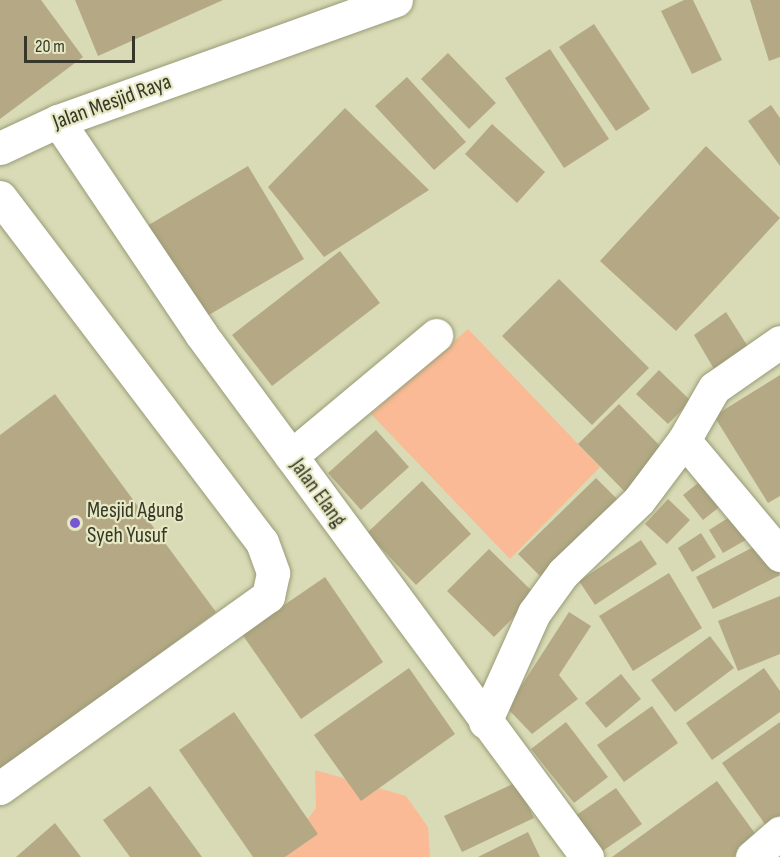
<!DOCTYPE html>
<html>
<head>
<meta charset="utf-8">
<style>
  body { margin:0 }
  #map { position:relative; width:780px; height:857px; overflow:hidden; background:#d8dbb5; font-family:"Sofia Sans Condensed",sans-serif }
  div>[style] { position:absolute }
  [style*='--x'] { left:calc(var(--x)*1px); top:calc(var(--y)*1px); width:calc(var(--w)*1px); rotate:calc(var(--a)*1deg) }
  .green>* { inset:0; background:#f9ba95 }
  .building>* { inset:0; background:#b5a985 }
  .roads { filter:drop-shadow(0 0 2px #999b77) drop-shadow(0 0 2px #999b77) }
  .minor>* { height:33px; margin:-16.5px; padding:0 16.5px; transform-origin:16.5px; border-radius:16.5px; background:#fff }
  .dots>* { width:16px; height:16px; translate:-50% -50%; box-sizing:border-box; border:3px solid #e5e8c2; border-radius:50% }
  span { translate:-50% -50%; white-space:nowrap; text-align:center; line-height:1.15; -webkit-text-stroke:4.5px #e5e8c2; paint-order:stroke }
  .street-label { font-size:22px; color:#363728 }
  .poi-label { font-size:22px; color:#363728 }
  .left { translate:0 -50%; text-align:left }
  .scale { position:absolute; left:24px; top:36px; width:111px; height:27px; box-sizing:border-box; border:3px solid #363728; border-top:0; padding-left:8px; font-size:18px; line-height:21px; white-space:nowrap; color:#363728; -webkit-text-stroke:4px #e5e8c2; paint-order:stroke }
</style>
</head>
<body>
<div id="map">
  <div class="green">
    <i style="clip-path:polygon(468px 329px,600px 467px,510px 559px,371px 414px)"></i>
    <i style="clip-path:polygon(315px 770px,406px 796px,428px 827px,430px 857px,280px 857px,316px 808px)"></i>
  </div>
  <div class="building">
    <i style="clip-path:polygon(0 0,41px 0,83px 57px,0 119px)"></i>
    <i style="clip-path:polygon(75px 0,223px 0,98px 56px)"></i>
    <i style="clip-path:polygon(684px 0,693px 0,722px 60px,692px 74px,661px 11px)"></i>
    <i style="clip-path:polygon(750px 0,780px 0,780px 57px,769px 61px)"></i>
    <i style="clip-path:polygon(594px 24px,650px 109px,616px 131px,559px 47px)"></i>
    <i style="clip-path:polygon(550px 49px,609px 139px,564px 168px,505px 78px)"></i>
    <i style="clip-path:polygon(448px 53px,496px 103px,469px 129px,421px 79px)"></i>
    <i style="clip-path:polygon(407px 77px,466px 142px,434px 170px,375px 106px)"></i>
    <i style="clip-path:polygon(771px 105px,780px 118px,780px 166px,748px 121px)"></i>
    <i style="clip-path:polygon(345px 108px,429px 190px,324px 257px,268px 187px)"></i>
    <i style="clip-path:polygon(492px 124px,545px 172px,517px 203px,465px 154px)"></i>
    <i style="clip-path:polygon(706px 146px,780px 218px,676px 331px,600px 261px)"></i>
    <i style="clip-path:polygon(248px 166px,304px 259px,202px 319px,147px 226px)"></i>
    <i style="clip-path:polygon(340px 251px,380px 303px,272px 386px,232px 335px)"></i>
    <i style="clip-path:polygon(559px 279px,649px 368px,592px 425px,502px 336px)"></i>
    <i style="clip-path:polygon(726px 312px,752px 353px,714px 369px,694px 335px)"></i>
    <i style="clip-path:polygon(659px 370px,691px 401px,668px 424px,636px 394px)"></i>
    <i style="clip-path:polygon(780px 375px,780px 496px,768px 503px,714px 416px)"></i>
    <i style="clip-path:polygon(55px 394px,216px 612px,0 772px,0 435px)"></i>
    <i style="clip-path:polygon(619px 404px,668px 454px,627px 494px,578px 444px)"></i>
    <i style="clip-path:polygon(376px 430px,409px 467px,361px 510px,328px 473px)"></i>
    <i style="clip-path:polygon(707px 476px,727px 501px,703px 520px,683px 495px)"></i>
    <i style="clip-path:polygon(596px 478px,620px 502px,542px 578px,518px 554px)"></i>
    <i style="clip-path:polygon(422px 481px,471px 534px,416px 585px,367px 533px)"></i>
    <i style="clip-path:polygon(668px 499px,690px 520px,667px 544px,645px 524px)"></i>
    <i style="clip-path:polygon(736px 513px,751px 537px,723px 553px,709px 530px)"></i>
    <i style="clip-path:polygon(701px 533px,716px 557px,692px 572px,678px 548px)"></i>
    <i style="clip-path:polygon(641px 540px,657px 564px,595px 605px,579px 581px)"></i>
    <i style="clip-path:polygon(763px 542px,780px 575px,713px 609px,696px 577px)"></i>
    <i style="clip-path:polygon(489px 549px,536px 595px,494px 637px,447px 591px)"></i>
    <i style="clip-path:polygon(669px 573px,702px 628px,633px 671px,599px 616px)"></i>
    <i style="clip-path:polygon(325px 577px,383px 662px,301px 719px,242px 634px)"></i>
    <i style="clip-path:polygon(780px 596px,780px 654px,738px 671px,718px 621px)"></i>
    <i style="clip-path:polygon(569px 612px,591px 626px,559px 675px,578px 699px,532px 734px,507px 708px)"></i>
    <i style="clip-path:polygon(710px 636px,734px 668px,675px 712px,651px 680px)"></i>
    <i style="clip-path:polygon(409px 668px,455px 734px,361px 801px,314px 735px)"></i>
    <i style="clip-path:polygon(764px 668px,780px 691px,780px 712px,712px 760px,686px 723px)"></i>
    <i style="clip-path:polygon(621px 674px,641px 699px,606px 728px,585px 703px)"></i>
    <i style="clip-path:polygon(652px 706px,678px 743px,624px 782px,597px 745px)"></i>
    <i style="clip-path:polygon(234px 712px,318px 834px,285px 857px,253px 857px,179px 750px)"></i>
    <i style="clip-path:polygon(566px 722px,608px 777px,574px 803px,531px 749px)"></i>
    <i style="clip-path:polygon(780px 722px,780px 823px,769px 830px,722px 763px)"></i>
    <i style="clip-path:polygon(717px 781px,759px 839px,734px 857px,612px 857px)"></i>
    <i style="clip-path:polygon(517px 782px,534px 818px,462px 852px,444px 816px)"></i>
    <i style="clip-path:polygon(150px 786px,202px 857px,130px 857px,103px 820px)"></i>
    <i style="clip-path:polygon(616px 788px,642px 824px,601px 852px,575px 816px)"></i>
    <i style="clip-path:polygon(55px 823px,81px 857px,16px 857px)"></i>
    <i style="clip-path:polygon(528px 832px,540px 857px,478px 857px)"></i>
  </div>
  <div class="roads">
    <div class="minor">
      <i style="--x:58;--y:121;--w:257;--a:56.1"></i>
      <i style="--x:201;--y:334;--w:650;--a:53.57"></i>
      <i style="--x:0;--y:148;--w:64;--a:-25"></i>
      <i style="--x:58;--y:121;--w:359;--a:-19.7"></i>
      <i style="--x:0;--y:197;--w:433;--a:52.8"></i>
      <i style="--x:262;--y:542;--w:33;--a:70"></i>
      <i style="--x:273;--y:573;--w:24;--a:102"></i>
      <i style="--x:268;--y:596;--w:330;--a:144.4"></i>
      <i style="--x:780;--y:342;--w:80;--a:145.1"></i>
      <i style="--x:714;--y:388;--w:60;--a:120"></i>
      <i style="--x:684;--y:440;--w:150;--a:50.1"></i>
      <i style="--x:291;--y:456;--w:189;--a:-39.8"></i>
      <i style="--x:485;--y:722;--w:120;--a:-65.8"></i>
      <i style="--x:534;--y:613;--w:49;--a:-54.1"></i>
      <i style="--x:563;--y:573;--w:105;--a:-43.8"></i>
      <i style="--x:639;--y:500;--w:75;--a:-53.1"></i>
      <i style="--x:752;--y:857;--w:37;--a:-41"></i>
    </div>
  </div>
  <div class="dots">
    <i style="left:75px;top:523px;background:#7657d1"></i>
  </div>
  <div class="street-label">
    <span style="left:112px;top:102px;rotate:-20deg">Jalan Mesjid Raya</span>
    <span style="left:318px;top:493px;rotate:54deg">Jalan Elang</span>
  </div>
  <div class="poi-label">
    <span class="left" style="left:87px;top:523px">Mesjid Agung<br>Syeh Yusuf</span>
  </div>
  <div class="scale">20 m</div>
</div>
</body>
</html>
